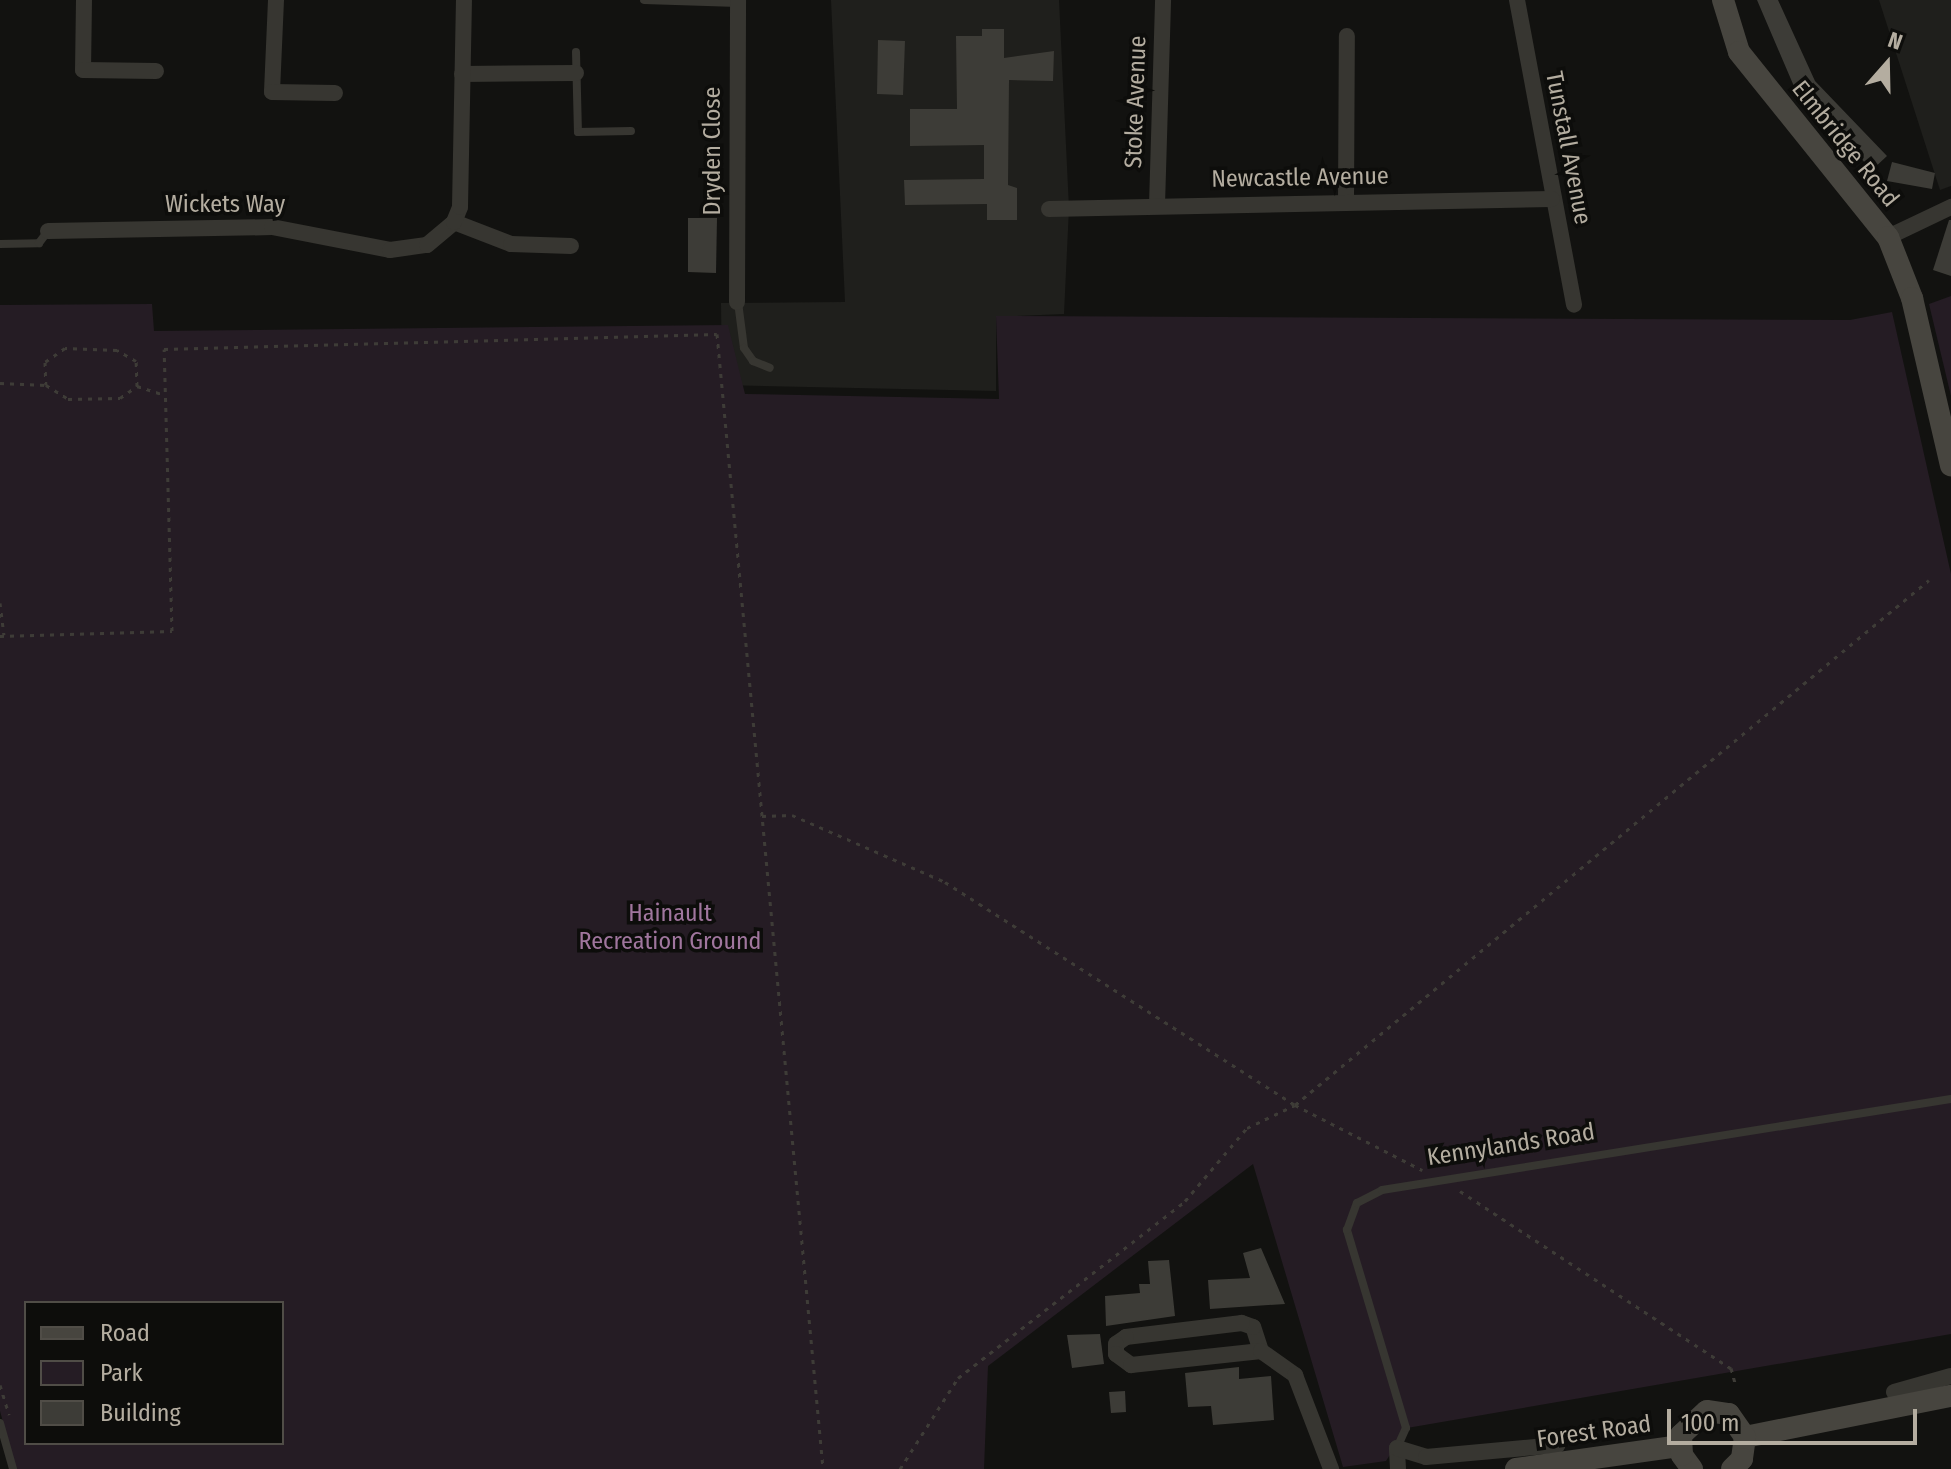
<!DOCTYPE html>
<html>
<head>
<meta charset="utf-8">
<style>
  body { margin:0 }
  #map { position:relative; width:1951px; height:1469px; overflow:hidden; background:#121210; font-family:"Fira Sans Condensed",sans-serif }
  div>[style] { position:absolute }
  [style*='--x'] { left:calc(var(--x)*1px); top:calc(var(--y)*1px); width:calc(var(--w)*1px); rotate:calc(var(--a)*1deg) }
  .built>* { inset:0; background:#1f1f1c }
  .green>* { inset:0; background:#251c24 }
  .building>* { inset:0; background:#3d3c37 }
  .path>* { height:3px; margin-top:-1.5px; transform-origin:0; background:repeating-linear-gradient(90deg,#3e3c37 0 4px,transparent 0 10px) }
  .lane>* { height:8px; margin:-4px; padding:0 4px; transform-origin:4px; border-radius:4px; background:#373631 }
  .street>* { height:16px; margin:-8px; padding:0 8px; transform-origin:8px; border-radius:8px; background:#373631 }
  .secondary>* { height:22px; margin:-11px; padding:0 11px; transform-origin:11px; border-radius:11px; background:#47453f }
  span { translate:-50% -50%; white-space:nowrap; text-align:center; line-height:1.15; -webkit-text-stroke:7px #0d0d0b; paint-order:stroke }
  .street-label { font-size:24px; color:#b4ada0 }
  .park-label { font-size:24px; color:#a0769e }
  .legend { position:absolute; left:24px; top:1301px; width:260px; height:144px; box-sizing:border-box; background:#0d0d0b; border:2px solid #504d47; margin:0; padding:10px 14px; list-style:none; font-size:24px; color:#b4ada0 }
  .legend li { display:flex; align-items:center; gap:16px; height:40px }
  .legend b { width:40px; border:2px solid #504d47 }
  .north { position:absolute; left:1847px; top:24px; width:80px; height:80px; -webkit-text-stroke:6px #0d0d0b; paint-order:stroke; rotate:20deg; font-size:22px; font-weight:700; line-height:32px; text-align:center; color:#b4ada0 }
  .north::after { content:''; display:block; margin:auto; width:28px; height:36px; background:#b4ada0; clip-path:polygon(50% 0,100% 100%,50% 72%,0 100%) }
  .scale { position:absolute; left:1667px; top:1409px; width:250px; height:36px; box-sizing:border-box; border:4px solid #b4ada0; border-top:0; padding-left:10px; font-size:24px; line-height:28px; white-space:nowrap; color:#b4ada0; -webkit-text-stroke:6px #0d0d0b; paint-order:stroke }
</style>
</head>
<body>
<div id="map">
  <div class="built">
    <i style="clip-path:polygon(831px 0,1059px 0,1069px 208px,1064px 314px,996px 317px,996px 391px,722px 385px,721px 303px,845px 302px)"></i>
    <i style="clip-path:polygon(1879px 0,1951px 0,1951px 186px,1940px 190px)"></i>
  </div>
  <div class="green">
    <i style="clip-path:polygon(1951px 296px,1951px 396px,1929px 304px)"></i>
    <i style="clip-path:polygon(evenodd,152px 304px,154px 331px,728px 325px,745px 394px,999px 399px,996px 316px,1850px 320px,1892px 312px,1951px 574px,1951px 1334px,1407px 1428px,1386px 1461px,1343px 1467px,1253px 1164px,988px 1366px,984px 1469px,16px 1469px,0 1411px,0 305px,152px 304px,26px 1303px,282px 1303px,282px 1443px,26px 1443px,26px 1303px)"></i>
  </div>
  <div class="building">
    <i style="clip-path:polygon(1757px 0,1778px 0,1815px 81px,1887px 156px,1872px 170px,1796px 91px)"></i>
    <i style="clip-path:polygon(982px 29px,1004px 29px,1004px 58px,1054px 51px,1053px 81px,1009px 80px,1008px 185px,1017px 188px,1017px 220px,987px 220px,987px 204px,905px 205px,904px 180px,984px 179px,984px 145px,910px 146px,910px 109px,957px 109px,956px 36px,982px 36px)"></i>
    <i style="clip-path:polygon(878px 40px,905px 41px,903px 95px,877px 94px)"></i>
    <i style="clip-path:polygon(1892px 162px,1935px 173px,1932px 189px,1887px 181px)"></i>
    <i style="clip-path:polygon(688px 218px,717px 218px,716px 273px,688px 272px)"></i>
    <i style="clip-path:polygon(1949px 220px,1951px 220px,1951px 276px,1933px 270px)"></i>
    <i style="clip-path:polygon(1261px 1248px,1285px 1304px,1210px 1309px,1208px 1280px,1250px 1278px,1243px 1253px)"></i>
    <i style="clip-path:polygon(1169px 1260px,1175px 1316px,1106px 1326px,1105px 1296px,1140px 1293px,1139px 1284px,1150px 1284px,1148px 1261px)"></i>
    <i style="clip-path:polygon(1100px 1334px,1104px 1364px,1072px 1368px,1067px 1335px)"></i>
    <i style="clip-path:polygon(1239px 1367px,1239px 1379px,1271px 1376px,1274px 1420px,1213px 1425px,1211px 1406px,1188px 1407px,1185px 1373px)"></i>
    <i style="clip-path:polygon(1125px 1391px,1126px 1412px,1111px 1413px,1109px 1392px)"></i>
  </div>
  <div class="path">
    <i style="--x:0;--y:383;--w:46;--a:2.5"></i>
    <i style="--x:46;--y:385;--w:26;--a:32"></i>
    <i style="--x:68;--y:399;--w:52;--a:-1.1"></i>
    <i style="--x:120;--y:398;--w:21;--a:-35"></i>
    <i style="--x:137;--y:386;--w:25;--a:-92"></i>
    <i style="--x:136;--y:361;--w:22;--a:-150"></i>
    <i style="--x:117;--y:350;--w:52;--a:-177.8"></i>
    <i style="--x:65;--y:348;--w:24;--a:145"></i>
    <i style="--x:45;--y:362;--w:23;--a:88"></i>
    <i style="--x:137;--y:386;--w:28;--a:18"></i>
    <i style="--x:0;--y:603;--w:32;--a:83"></i>
    <i style="--x:0;--y:636;--w:172;--a:-1.7"></i>
    <i style="--x:172;--y:631;--w:282;--a:-91.6"></i>
    <i style="--x:164;--y:349;--w:553;--a:-1.55"></i>
    <i style="--x:717;--y:334;--w:1140;--a:84.66"></i>
    <i style="--x:762;--y:816;--w:30;--a:-2"></i>
    <i style="--x:792;--y:815;--w:167;--a:23.6"></i>
    <i style="--x:945;--y:882;--w:415;--a:32.5"></i>
    <i style="--x:1295;--y:1105;--w:823;--a:-39.63"></i>
    <i style="--x:1460;--y:1191;--w:324;--a:33.2"></i>
    <i style="--x:1731;--y:1368;--w:16;--a:75"></i>
    <i style="--x:0;--y:1385;--w:31;--a:73"></i>
    <i style="--x:900;--y:1469;--w:108;--a:-57.5"></i>
    <i style="--x:958;--y:1378;--w:288;--a:-37.9"></i>
    <i style="--x:1185;--y:1201;--w:96;--a:-49.7"></i>
    <i style="--x:1247;--y:1128;--w:53;--a:-25.6"></i>
    <i style="--x:1295;--y:1105;--w:143;--a:27.1"></i>
  </div>
  <div class="lane">
    <i style="--x:644;--y:0;--w:94;--a:1.8"></i>
    <i style="--x:576;--y:52;--w:80;--a:88.6"></i>
    <i style="--x:578;--y:132;--w:53;--a:-1.1"></i>
    <i style="--x:0;--y:244;--w:39;--a:-1"></i>
    <i style="--x:39;--y:243;--w:15;--a:-53"></i>
    <i style="--x:738;--y:302;--w:46;--a:82.6"></i>
    <i style="--x:744;--y:348;--w:16;--a:55"></i>
    <i style="--x:753;--y:361;--w:18;--a:22"></i>
    <i style="--x:0;--y:1423;--w:48;--a:74.2"></i>
    <i style="--x:1397;--y:1448;--w:22;--a:-66"></i>
    <i style="--x:1406;--y:1428;--w:207;--a:-106.6"></i>
    <i style="--x:1347;--y:1230;--w:29;--a:-70"></i>
    <i style="--x:1357;--y:1203;--w:28;--a:-27"></i>
    <i style="--x:1382;--y:1190;--w:576;--a:-9.09"></i>
  </div>
  <div class="street">
    <i style="--x:84;--y:0;--w:70;--a:90.8"></i>
    <i style="--x:83;--y:70;--w:73;--a:0.8"></i>
    <i style="--x:276;--y:0;--w:92;--a:92.5"></i>
    <i style="--x:272;--y:92;--w:63;--a:0.9"></i>
    <i style="--x:1517;--y:0;--w:310;--a:79.4"></i>
    <i style="--x:462;--y:74;--w:114;--a:-0.5"></i>
    <i style="--x:1346;--y:201;--w:165;--a:-89.7"></i>
    <i style="--x:1157;--y:205;--w:205;--a:-88.3"></i>
    <i style="--x:1049;--y:209;--w:503;--a:-1.14"></i>
    <i style="--x:454;--y:222;--w:61;--a:21.1"></i>
    <i style="--x:511;--y:244;--w:60;--a:1.9"></i>
    <i style="--x:48;--y:231;--w:224;--a:-1"></i>
    <i style="--x:272;--y:227;--w:120;--a:11"></i>
    <i style="--x:390;--y:250;--w:37;--a:-8"></i>
    <i style="--x:427;--y:245;--w:35;--a:-40"></i>
    <i style="--x:454;--y:222;--w:16;--a:-68"></i>
    <i style="--x:460;--y:207;--w:207;--a:-88.9"></i>
    <i style="--x:1888;--y:237;--w:70;--a:-25.5"></i>
    <i style="--x:737;--y:302;--w:302;--a:-89.8"></i>
    <i style="--x:1261;--y:1351;--w:25;--a:-108"></i>
    <i style="--x:1253;--y:1327;--w:12;--a:-160"></i>
    <i style="--x:1242;--y:1323;--w:117;--a:173.1"></i>
    <i style="--x:1126;--y:1337;--w:12;--a:145"></i>
    <i style="--x:1116;--y:1344;--w:10;--a:90"></i>
    <i style="--x:1116;--y:1354;--w:19;--a:36"></i>
    <i style="--x:1131;--y:1365;--w:131;--a:-6.1"></i>
    <i style="--x:1261;--y:1351;--w:42;--a:35.2"></i>
    <i style="--x:1295;--y:1375;--w:101;--a:69"></i>
    <i style="--x:1894;--y:1392;--w:59;--a:-15.7"></i>
    <i style="--x:1398;--y:1469;--w:21;--a:-93"></i>
    <i style="--x:1397;--y:1448;--w:30;--a:17"></i>
    <i style="--x:1426;--y:1457;--w:132;--a:-5.2"></i>
  </div>
  <div class="secondary">
    <i style="--x:1723;--y:0;--w:54;--a:72.9"></i>
    <i style="--x:1739;--y:52;--w:238;--a:51.2"></i>
    <i style="--x:1888;--y:237;--w:66;--a:68.5"></i>
    <i style="--x:1912;--y:298;--w:172;--a:76.9"></i>
    <i style="--x:1745;--y:1437;--w:210;--a:-11.3"></i>
    <i style="--x:1516;--y:1469;--w:166;--a:-8"></i>
    <i style="--x:1692;--y:1469;--w:17;--a:-126"></i>
    <i style="--x:1682;--y:1455;--w:20;--a:-93"></i>
    <i style="--x:1681;--y:1435;--w:35;--a:-43"></i>
    <i style="--x:1707;--y:1411;--w:22;--a:8"></i>
    <i style="--x:1729;--y:1414;--w:28;--a:55"></i>
    <i style="--x:1745;--y:1437;--w:22;--a:98"></i>
    <i style="--x:1742;--y:1459;--w:14;--a:135"></i>
  </div>
  <div class="street-label">
    <span style="left:1136px;top:102px;rotate:-88deg">Stoke Avenue</span>
    <span style="left:1845px;top:144px;rotate:51deg">Elmbridge Road</span>
    <span style="left:1568px;top:148px;rotate:79deg">Tunstall Avenue</span>
    <span style="left:713px;top:151px;rotate:-90deg">Dryden Close</span>
    <span style="left:1300px;top:178px;rotate:-1deg">Newcastle Avenue</span>
    <span style="left:225px;top:205px">Wickets Way</span>
    <span style="left:1511px;top:1145px;rotate:-9deg">Kennylands Road</span>
    <span style="left:1594px;top:1432px;rotate:-8deg">Forest Road</span>
  </div>
  <div class="park-label">
    <span style="left:670px;top:928px">Hainault<br>Recreation Ground</span>
  </div>
  <ul class="legend">
  <li><b style="height:10px;background:#47453f"></b>Road</li>
  <li><b style="height:22px;background:#251c24"></b>Park</li>
  <li><b style="height:22px;background:#3d3c37"></b>Building</li>
  </ul>
  <div class="north">N</div>
  <div class="scale">100 m</div>
</div>
</body>
</html>
